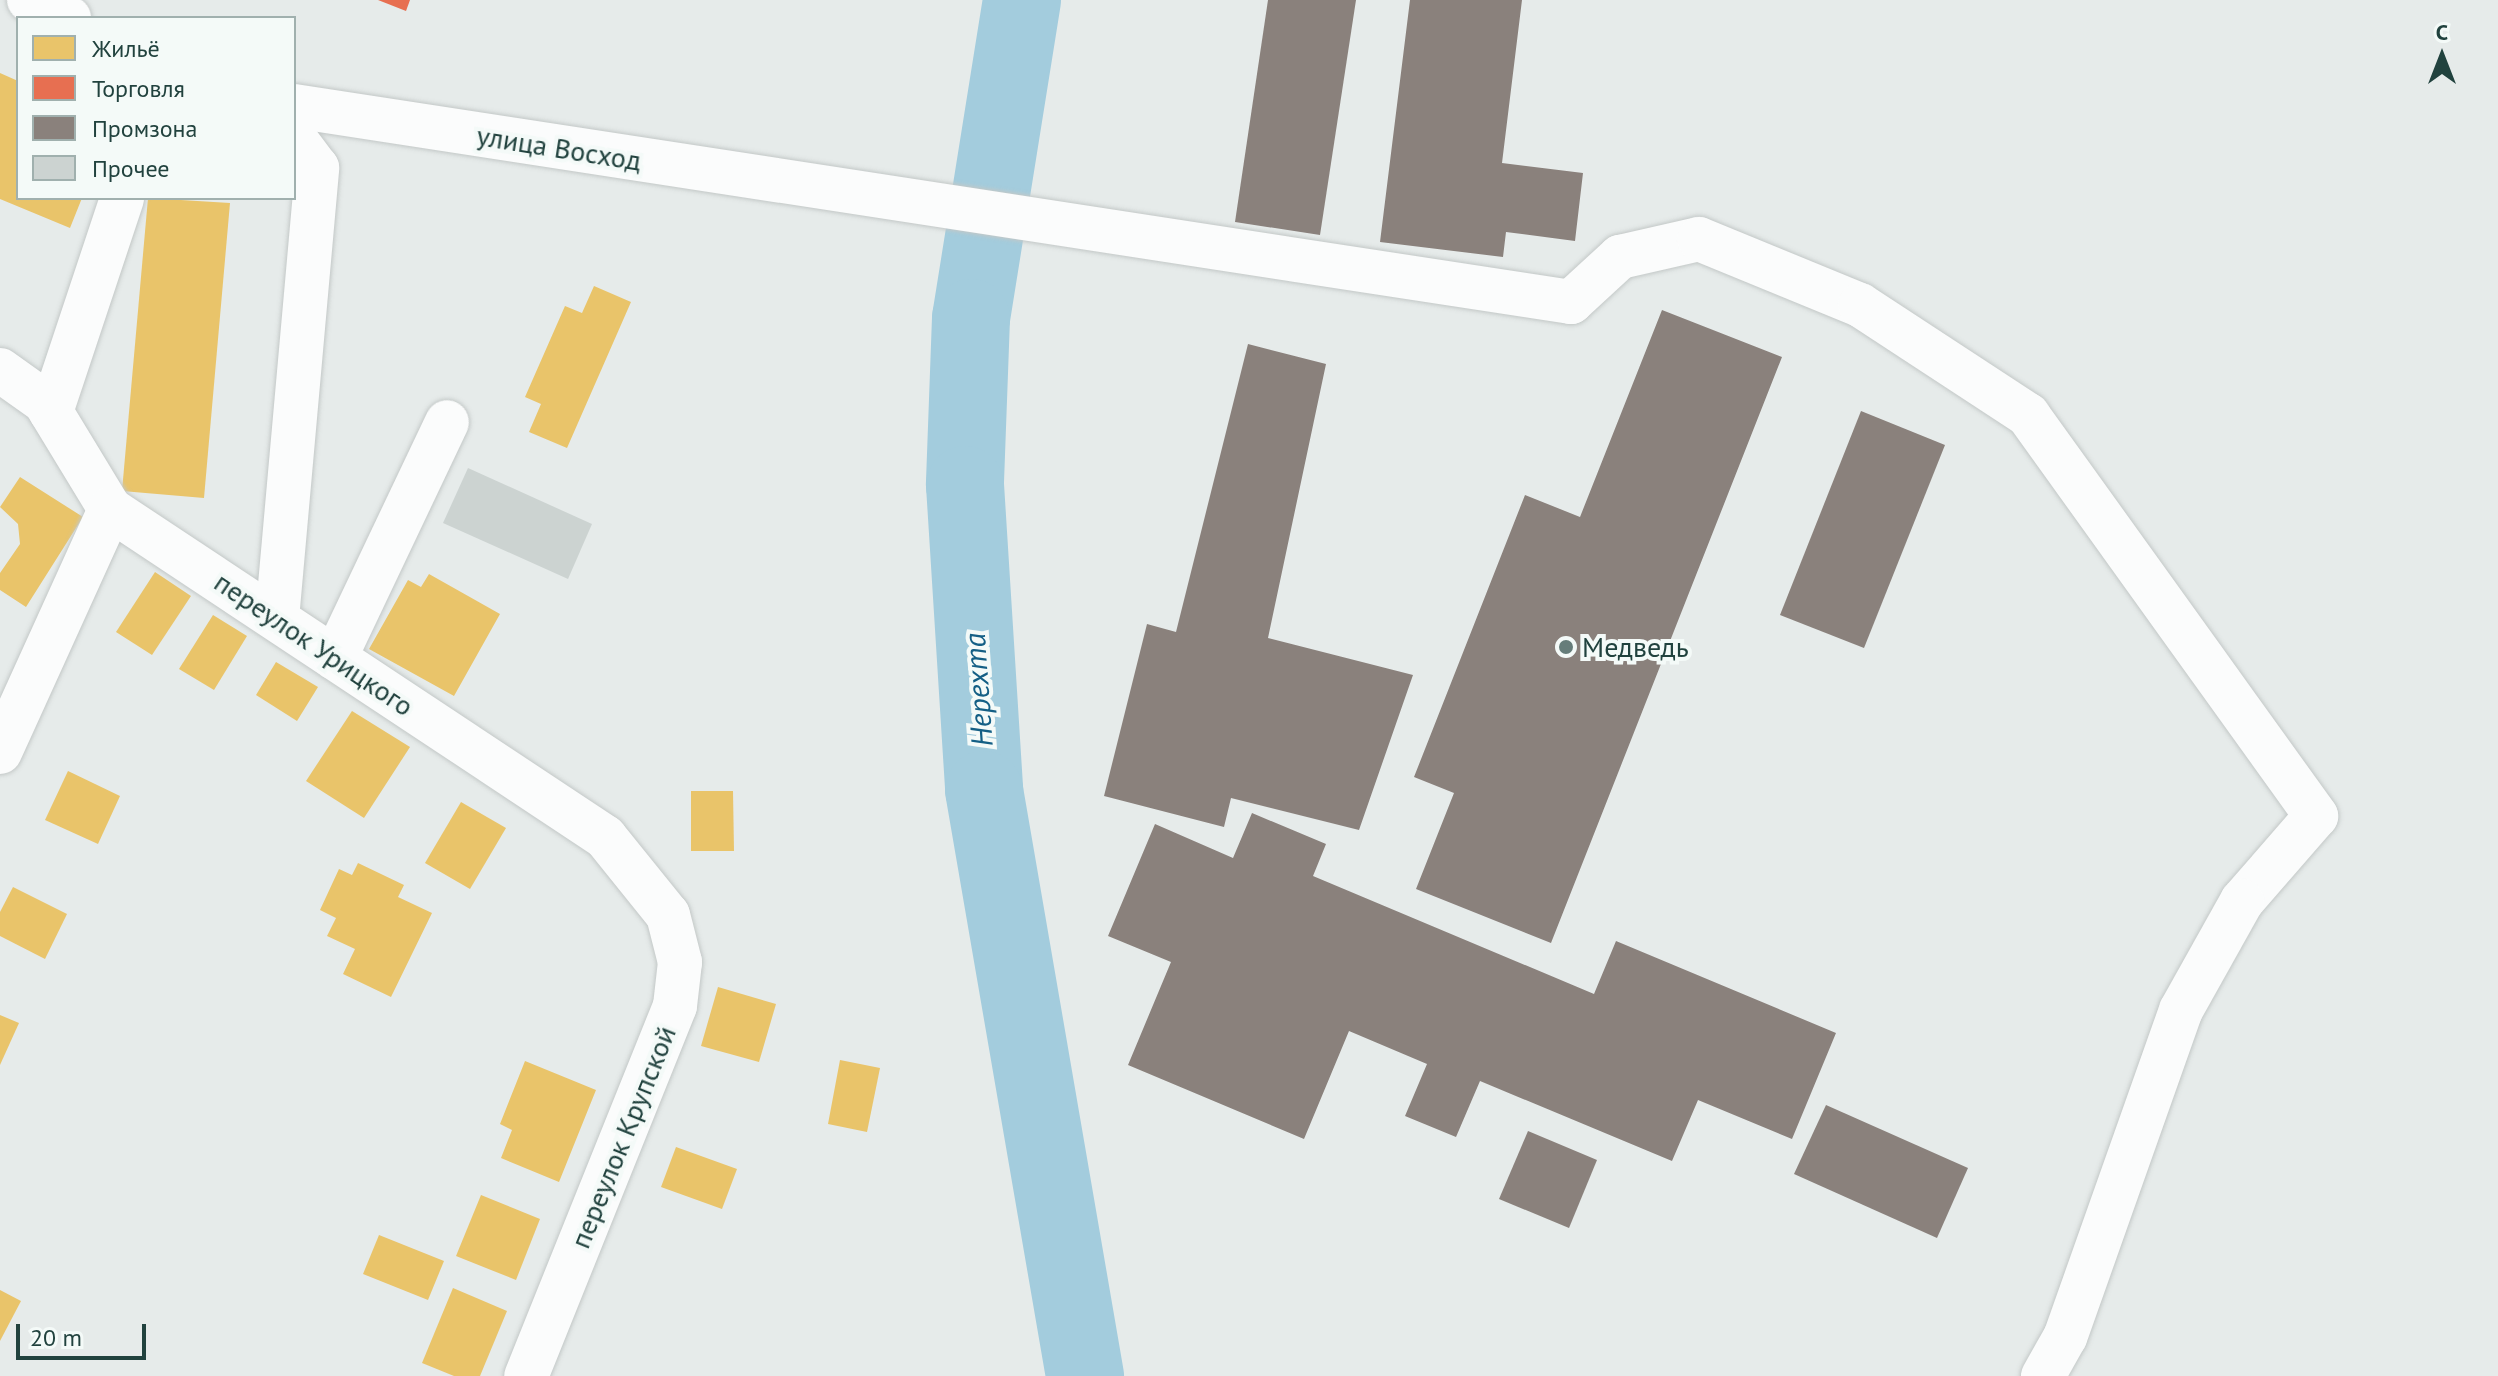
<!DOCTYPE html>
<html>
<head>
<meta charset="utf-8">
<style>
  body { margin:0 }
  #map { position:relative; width:2498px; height:1376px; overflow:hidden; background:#e6ebea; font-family:"PT Sans",sans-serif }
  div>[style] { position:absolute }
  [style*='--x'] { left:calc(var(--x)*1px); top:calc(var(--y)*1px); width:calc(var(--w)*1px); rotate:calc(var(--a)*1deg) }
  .homes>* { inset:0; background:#e9c46a }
  .shops>* { inset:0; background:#e76f51 }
  .industry>* { inset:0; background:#8a817c }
  .river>* { height:78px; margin:-39px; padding:0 39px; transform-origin:39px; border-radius:39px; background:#a3ccdd }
  .building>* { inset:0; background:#ccd3d1 }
  .roads { filter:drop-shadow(0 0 2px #c3c8c7) drop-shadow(0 0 2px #c3c8c7) }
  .minor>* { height:44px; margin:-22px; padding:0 22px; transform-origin:22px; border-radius:22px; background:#fbfcfc }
  .dots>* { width:22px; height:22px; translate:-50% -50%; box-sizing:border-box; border:4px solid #f4faf8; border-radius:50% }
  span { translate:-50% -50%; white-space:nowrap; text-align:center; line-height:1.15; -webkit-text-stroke:8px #f4faf8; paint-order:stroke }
  .street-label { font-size:28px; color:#21423e }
  .poi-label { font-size:28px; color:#21423e }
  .left { translate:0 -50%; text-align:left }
  .water-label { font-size:30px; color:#145f85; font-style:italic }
  .legend { position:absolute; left:16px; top:16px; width:280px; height:184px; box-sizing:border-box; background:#f4faf8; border:2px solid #a0b0ae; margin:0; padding:10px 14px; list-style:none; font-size:24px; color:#21423e }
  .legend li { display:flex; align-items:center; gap:16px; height:40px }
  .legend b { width:40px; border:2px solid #a0b0ae }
  .north { position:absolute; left:2402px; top:16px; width:80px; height:80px; -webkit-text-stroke:6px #f4faf8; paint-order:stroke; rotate:0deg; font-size:22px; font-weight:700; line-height:32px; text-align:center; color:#21423e }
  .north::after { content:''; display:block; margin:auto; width:28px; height:36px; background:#21423e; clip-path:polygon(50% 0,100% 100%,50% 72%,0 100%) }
  .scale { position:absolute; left:16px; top:1324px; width:130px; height:36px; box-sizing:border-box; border:4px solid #21423e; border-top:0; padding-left:10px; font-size:24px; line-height:28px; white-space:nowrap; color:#21423e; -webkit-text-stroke:6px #f4faf8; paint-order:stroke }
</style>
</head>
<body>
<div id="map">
  <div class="homes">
    <i style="clip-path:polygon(0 73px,18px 81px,18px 198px,82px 198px,70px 228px,0 199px)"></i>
    <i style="clip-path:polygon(148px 198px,230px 203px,204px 498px,122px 491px)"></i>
    <i style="clip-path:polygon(594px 286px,631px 302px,567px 448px,529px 432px,541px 404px,525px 397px,565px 306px,582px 313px)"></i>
    <i style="clip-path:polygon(20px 477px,83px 517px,26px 607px,0 590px,0 573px,20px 544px,18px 524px,0 507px)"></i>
    <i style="clip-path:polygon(155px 572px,191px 596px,152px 655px,116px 632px)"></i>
    <i style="clip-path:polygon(429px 574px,500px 614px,454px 696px,369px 649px,408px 580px,421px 587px)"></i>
    <i style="clip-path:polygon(213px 615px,247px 636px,214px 690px,179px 669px)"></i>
    <i style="clip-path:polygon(276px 662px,318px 687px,297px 721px,256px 695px)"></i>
    <i style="clip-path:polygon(352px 711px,410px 747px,364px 818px,306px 781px)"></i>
    <i style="clip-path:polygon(68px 771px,120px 796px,98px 844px,45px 820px)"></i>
    <i style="clip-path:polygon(691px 791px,733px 791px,734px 851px,691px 851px)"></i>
    <i style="clip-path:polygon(461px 802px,506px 828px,470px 889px,425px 863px)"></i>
    <i style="clip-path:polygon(358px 863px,404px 885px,398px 897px,432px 913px,391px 997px,343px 974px,355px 949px,327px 936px,336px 918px,320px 910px,339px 869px,352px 875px)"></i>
    <i style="clip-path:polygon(13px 887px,67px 914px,45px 959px,0 936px,0 912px)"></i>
    <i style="clip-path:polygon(718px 987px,776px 1004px,759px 1062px,701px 1046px)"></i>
    <i style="clip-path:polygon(0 1015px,19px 1023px,0 1065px)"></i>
    <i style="clip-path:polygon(840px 1060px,880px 1068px,867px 1132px,828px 1124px)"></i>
    <i style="clip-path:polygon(525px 1061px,596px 1090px,559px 1182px,501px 1158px,512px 1130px,500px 1124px)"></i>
    <i style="clip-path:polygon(676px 1147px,737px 1169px,722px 1209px,661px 1187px)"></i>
    <i style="clip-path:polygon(481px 1195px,540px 1219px,516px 1280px,456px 1256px)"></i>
    <i style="clip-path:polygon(379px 1235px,444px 1261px,428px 1300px,363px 1274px)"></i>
    <i style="clip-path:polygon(453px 1288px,507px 1311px,480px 1376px,454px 1376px,422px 1363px)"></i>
    <i style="clip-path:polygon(0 1290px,21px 1301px,0 1341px)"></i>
  </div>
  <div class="shops">
    <i style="clip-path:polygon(378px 0,410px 0,406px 11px)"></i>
  </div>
  <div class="industry">
    <i style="clip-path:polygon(1268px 0,1356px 0,1320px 235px,1235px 222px)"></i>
    <i style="clip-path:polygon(1410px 0,1522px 0,1502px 163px,1583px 173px,1575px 241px,1506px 232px,1503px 257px,1380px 242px)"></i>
    <i style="clip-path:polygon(1662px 310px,1782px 357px,1551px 943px,1416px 889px,1454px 793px,1414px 777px,1525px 495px,1580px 517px)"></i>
    <i style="clip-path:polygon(1248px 344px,1326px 364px,1268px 638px,1413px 675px,1359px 830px,1231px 798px,1224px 827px,1104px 796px,1147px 624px,1176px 632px)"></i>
    <i style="clip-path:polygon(1861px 411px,1945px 445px,1864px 648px,1780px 615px)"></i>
    <i style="clip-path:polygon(1252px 813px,1326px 844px,1313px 876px,1594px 994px,1616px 941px,1836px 1033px,1792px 1139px,1698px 1100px,1672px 1161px,1480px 1081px,1456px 1137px,1405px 1116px,1427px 1064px,1349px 1031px,1304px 1139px,1128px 1065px,1171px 962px,1108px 936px,1155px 824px,1233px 858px)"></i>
    <i style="clip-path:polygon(1826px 1105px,1968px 1168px,1937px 1238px,1794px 1174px)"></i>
    <i style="clip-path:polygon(1528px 1131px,1597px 1160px,1569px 1228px,1499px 1199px)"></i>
  </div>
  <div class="river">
    <i style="--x:1022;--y:0;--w:322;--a:99.1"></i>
    <i style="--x:971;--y:318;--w:167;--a:92.1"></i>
    <i style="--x:965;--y:485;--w:306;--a:86.4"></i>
    <i style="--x:984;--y:790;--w:595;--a:80.22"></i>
  </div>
  <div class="building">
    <i style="clip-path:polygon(468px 468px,592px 524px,568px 579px,443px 523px)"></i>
  </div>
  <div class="roads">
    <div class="minor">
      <i style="--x:29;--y:0;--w:44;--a:24.2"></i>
      <i style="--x:294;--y:106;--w:1292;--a:8.73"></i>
      <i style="--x:1571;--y:302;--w:67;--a:-42.6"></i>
      <i style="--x:1620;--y:257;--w:81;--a:-12.8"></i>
      <i style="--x:1699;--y:239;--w:174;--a:22.3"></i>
      <i style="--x:1860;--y:305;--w:201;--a:33.2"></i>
      <i style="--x:2028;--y:415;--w:494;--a:54.3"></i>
      <i style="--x:2316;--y:816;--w:113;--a:131"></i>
      <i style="--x:2242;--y:901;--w:125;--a:119.2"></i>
      <i style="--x:2181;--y:1010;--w:347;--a:109.5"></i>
      <i style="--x:2065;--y:1337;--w:45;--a:119.4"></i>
      <i style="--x:0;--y:370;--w:55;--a:35.4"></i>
      <i style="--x:45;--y:402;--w:125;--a:58.7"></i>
      <i style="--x:110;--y:509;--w:594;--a:33.53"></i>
      <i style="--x:605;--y:837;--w:100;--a:51.1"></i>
      <i style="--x:668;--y:915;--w:49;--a:75.7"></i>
      <i style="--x:680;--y:962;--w:44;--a:96.5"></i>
      <i style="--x:675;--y:1006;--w:399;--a:111.9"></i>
      <i style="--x:51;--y:412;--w:225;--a:-71.6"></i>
      <i style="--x:277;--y:619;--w:453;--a:-84.9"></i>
      <i style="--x:317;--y:168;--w:39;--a:-127"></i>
      <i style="--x:335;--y:658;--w:261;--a:-64.6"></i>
      <i style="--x:0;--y:752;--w:267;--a:-65.6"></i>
    </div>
  </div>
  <div class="dots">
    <i style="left:1566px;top:647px;background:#667d7a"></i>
  </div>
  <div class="street-label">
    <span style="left:559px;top:148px;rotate:9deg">улица Восход</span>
    <span style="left:314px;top:644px;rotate:34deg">переулок Урицкого</span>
    <span style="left:623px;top:1137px;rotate:-68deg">переулок Крупской</span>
  </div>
  <div class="poi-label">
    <span class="left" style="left:1582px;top:647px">Медведь</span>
  </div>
  <div class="water-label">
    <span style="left:978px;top:690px;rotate:-94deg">Нерехта</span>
  </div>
  <ul class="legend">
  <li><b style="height:22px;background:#e9c46a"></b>Жильё</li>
  <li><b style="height:22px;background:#e76f51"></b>Торговля</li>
  <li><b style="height:22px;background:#8a817c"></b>Промзона</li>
  <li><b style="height:22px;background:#ccd3d1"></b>Прочее</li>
  </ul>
  <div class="north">С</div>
  <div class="scale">20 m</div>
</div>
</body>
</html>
